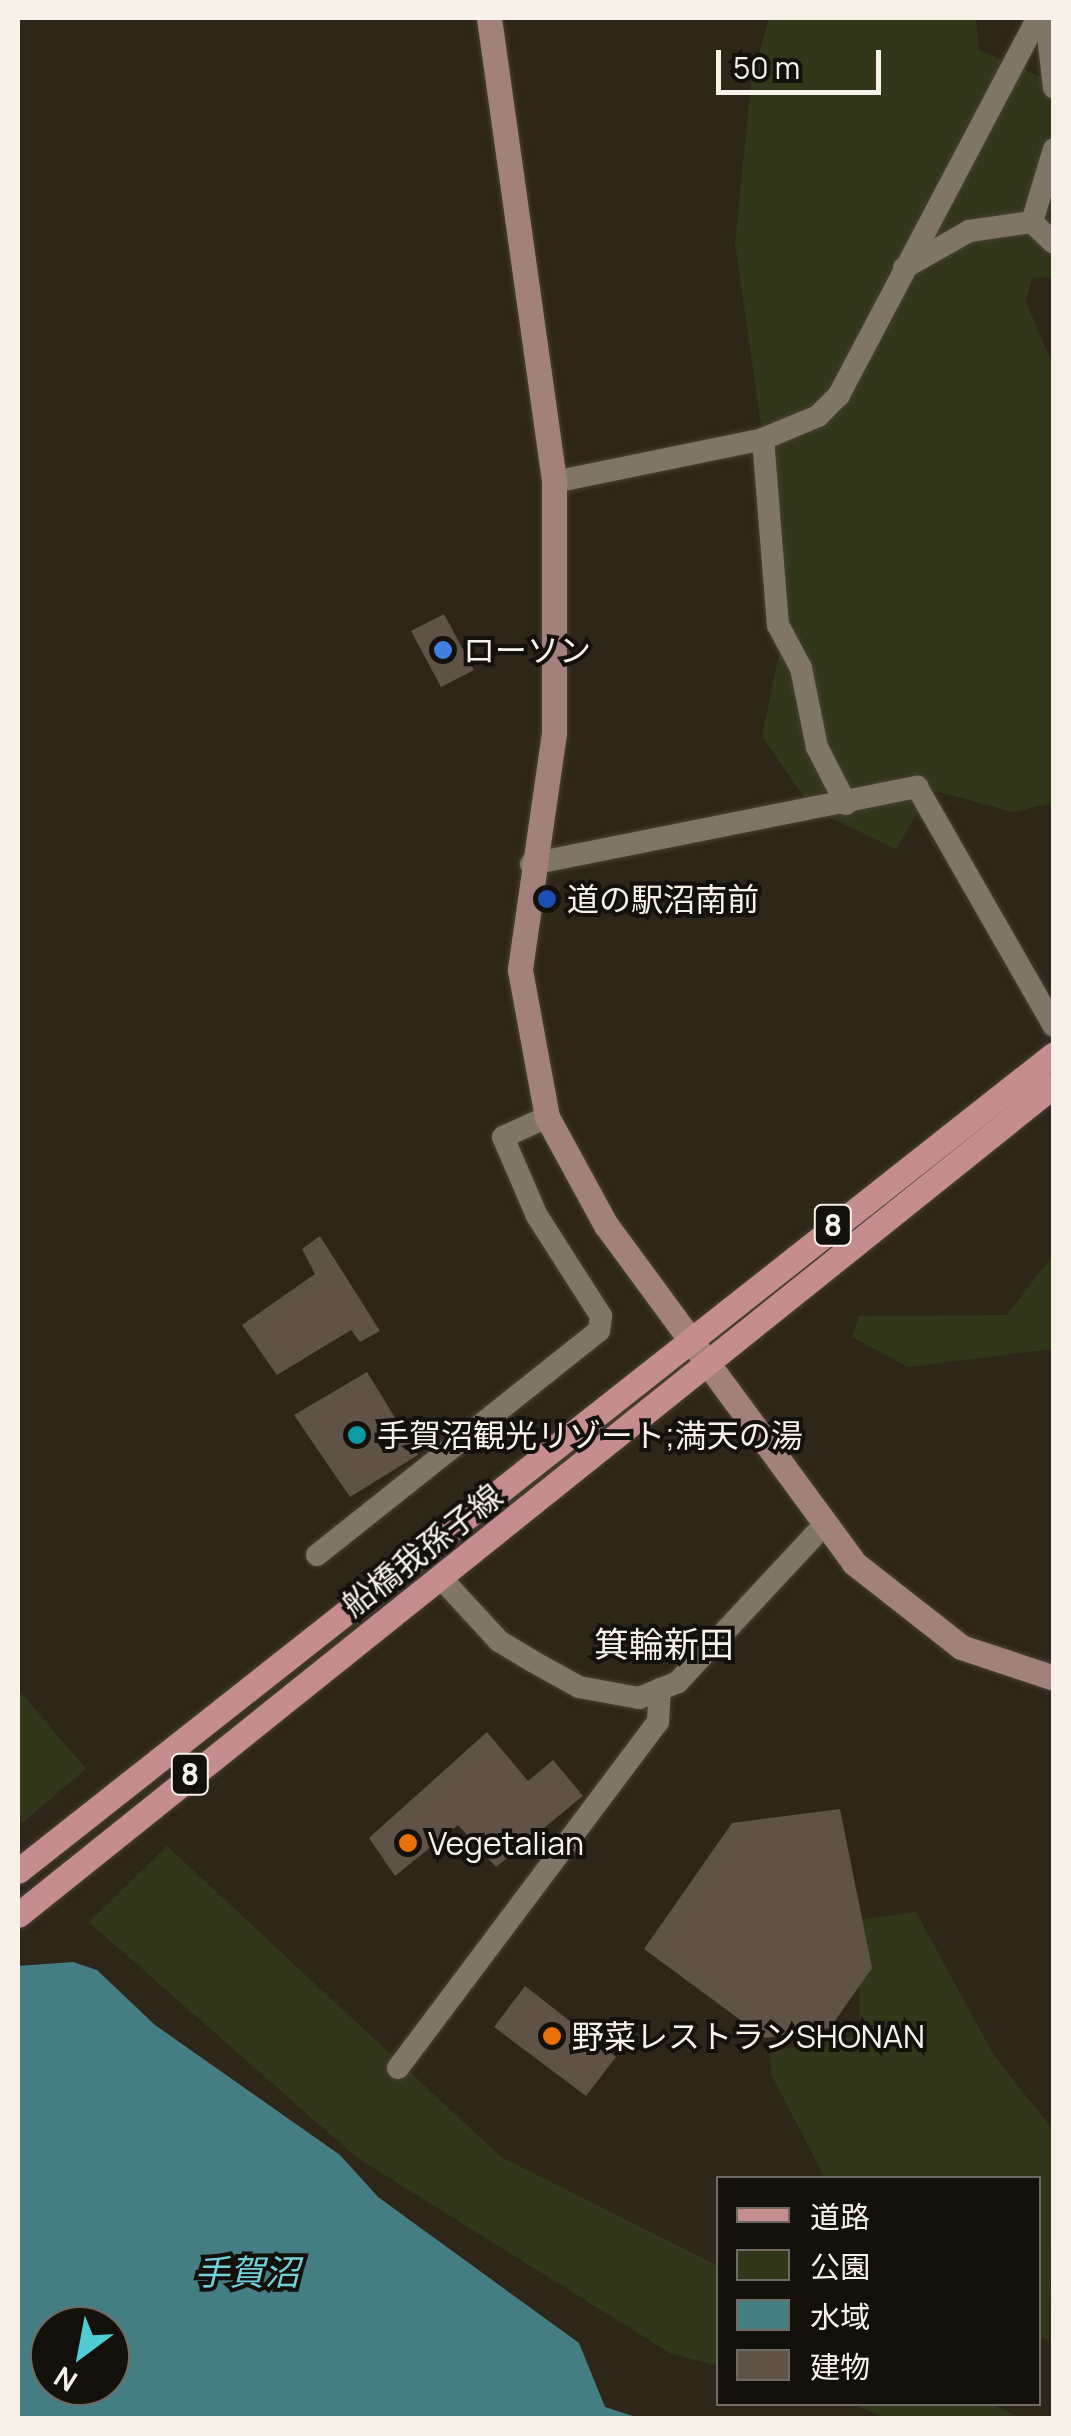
<!DOCTYPE html>
<html>
<head>
<meta charset="utf-8">
<style>
  body { margin:0 }
  #map { position:relative; width:1071px; height:2436px; overflow:hidden; background:#2f261a; font-family:Manrope,"Noto Sans JP",sans-serif }
  div>[style] { position:absolute }
  [style*='--x'] { left:calc(var(--x)*1px); top:calc(var(--y)*1px); width:calc(var(--w)*1px); rotate:calc(var(--a)*1deg) }
  .green>* { inset:0; background:#32361b }
  .water>* { inset:0; background:#447d82 }
  .building>* { inset:0; background:#5f5347 }
  .roads { filter:drop-shadow(0 0 2px #484137) drop-shadow(0 0 2px #484137) }
  .street>* { height:22px; margin:-11px; padding:0 11px; transform-origin:11px; border-radius:11px; background:#807668 }
  .secondary>* { height:25px; margin:-12.5px; padding:0 12.5px; transform-origin:12.5px; border-radius:12.5px; background:#a2817c }
  .primary>* { height:25px; margin:-12.5px; padding:0 12.5px; transform-origin:12.5px; border-radius:12.5px; background:#c58d90 }
  .dots>* { width:28px; height:28px; translate:-50% -50%; box-sizing:border-box; border:5px solid #14100b; border-radius:50% }
  span { translate:-50% -50%; white-space:nowrap; text-align:center; line-height:1.15; -webkit-text-stroke:8px #14100b; paint-order:stroke }
  .shield-label span { padding:2px 8px; background:#14100b; border:2px solid; border-radius:8px; -webkit-text-stroke-width:0 }
  .shield-label { font-size:30px; color:#f7f1e9; font-weight:700 }
  .poi-label { font-size:32px; color:#f7f1e9 }
  .left { translate:0 -50%; text-align:left }
  .street-label { font-size:32px; color:#f7f1e9 }
  .neighbourhood-label { font-size:35px; color:#f7f1e9 }
  .water-label { font-size:35px; color:#72d1d9; font-style:italic }
  .frame { position:absolute; inset:0; border:20px solid #f7f1e9; pointer-events:none }
  .legend { position:absolute; left:716px; top:2176px; width:325px; height:230px; box-sizing:border-box; background:#14100b; border:2px solid #6f6a64; margin:0; padding:12px 18px; list-style:none; font-size:30px; color:#f7f1e9 }
  .legend li { display:flex; align-items:center; gap:20px; height:50px }
  .legend b { width:50px; border:2px solid #6f6a64 }
  .north { position:absolute; left:30px; top:2306px; width:100px; height:100px; box-sizing:border-box; background:#14100b; border:2px solid #6f6a64; border-radius:50%; rotate:212deg; font-size:28px; font-weight:700; line-height:40px; text-align:center; color:#f7f1e9 }
  .north::after { content:''; display:block; margin:auto; width:35px; height:45px; background:#51ccd3; clip-path:polygon(50% 0,100% 100%,50% 72%,0 100%) }
  .scale { position:absolute; left:716px; top:50px; width:165px; height:45px; box-sizing:border-box; border:5px solid #f7f1e9; border-top:0; padding-left:12px; font-size:30px; line-height:35px; white-space:nowrap; color:#f7f1e9; -webkit-text-stroke:8px #14100b; paint-order:stroke }
</style>
</head>
<body>
<div id="map">
  <div class="green">
    <i style="clip-path:polygon(769px 18px,976px 18px,979px 50px,1053px 82px,1053px 277px,1032px 278px,1026px 302px,1053px 366px,1053px 803px,1013px 812px,931px 790px,896px 849px,812px 809px,762px 736px,788px 612px,735px 243px,751px 83px)"></i>
    <i style="clip-path:polygon(1053px 1255px,1053px 1349px,908px 1367px,852px 1337px,859px 1316px,1007px 1315px)"></i>
    <i style="clip-path:polygon(18px 1689px,86px 1769px,22px 1823px,18px 1817px)"></i>
    <i style="clip-path:polygon(167px 1846px,501px 2157px,718px 2266px,718px 2366px,670px 2353px,356px 2157px,89px 1922px)"></i>
    <i style="clip-path:polygon(916px 1912px,993px 2054px,1053px 2130px,1049px 2341px,1039px 2337px,1038px 2178px,825px 2178px,771px 2074px,770px 2051px,860px 2036px,858px 1920px)"></i>
    <i style="clip-path:polygon(852px 2404px,991px 2404px,1021px 2418px,886px 2418px)"></i>
  </div>
  <div class="water">
    <i style="clip-path:polygon(evenodd,73px 1962px,97px 1970px,155px 2025px,340px 2155px,378px 2197px,579px 2343px,605px 2407px,639px 2418px,18px 2418px,18px 1966px,73px 1962px,50px 2326px,110px 2326px,110px 2386px,50px 2386px,50px 2326px)"></i>
  </div>
  <div class="building">
    <i style="clip-path:polygon(444px 614px,474px 670px,441px 687px,411px 631px)"></i>
    <i style="clip-path:polygon(320px 1236px,380px 1331px,360px 1342px,351px 1330px,277px 1375px,242px 1325px,315px 1274px,302px 1249px)"></i>
    <i style="clip-path:polygon(367px 1372px,418px 1455px,350px 1497px,294px 1415px)"></i>
    <i style="clip-path:polygon(487px 1732px,528px 1781px,553px 1760px,583px 1796px,496px 1867px,458px 1825px,395px 1876px,369px 1838px)"></i>
    <i style="clip-path:polygon(840px 1809px,872px 1968px,830px 2028px,765px 2038px,644px 1949px,732px 1823px)"></i>
    <i style="clip-path:polygon(525px 1986px,616px 2057px,586px 2096px,494px 2027px)"></i>
  </div>
  <div class="roads">
    <div class="street">
      <i style="--x:1046;--y:18;--w:70;--a:83.5"></i>
      <i style="--x:1032;--y:222;--w:30;--a:44"></i>
      <i style="--x:904;--y:268;--w:75;--a:-29.6"></i>
      <i style="--x:969;--y:231;--w:64;--a:-8.1"></i>
      <i style="--x:1032;--y:222;--w:76;--a:-73.2"></i>
      <i style="--x:763;--y:439;--w:187;--a:85.4"></i>
      <i style="--x:778;--y:625;--w:49;--a:61.9"></i>
      <i style="--x:801;--y:668;--w:81;--a:78.6"></i>
      <i style="--x:817;--y:747;--w:64;--a:63"></i>
      <i style="--x:554;--y:482;--w:213;--a:-11.6"></i>
      <i style="--x:763;--y:439;--w:60;--a:-22.7"></i>
      <i style="--x:818;--y:416;--w:30;--a:-45"></i>
      <i style="--x:839;--y:395;--w:426;--a:-62.2"></i>
      <i style="--x:531;--y:864;--w:394;--a:-11.3"></i>
      <i style="--x:917;--y:787;--w:275;--a:60.2"></i>
      <i style="--x:317;--y:1555;--w:360;--a:-38.5"></i>
      <i style="--x:599;--y:1331;--w:15;--a:-82"></i>
      <i style="--x:601;--y:1316;--w:119;--a:-122.6"></i>
      <i style="--x:537;--y:1216;--w:86;--a:-113.3"></i>
      <i style="--x:503;--y:1137;--w:48;--a:-24.4"></i>
      <i style="--x:440;--y:1577;--w:87;--a:47.3"></i>
      <i style="--x:499;--y:1641;--w:39;--a:31"></i>
      <i style="--x:532;--y:1661;--w:54;--a:29"></i>
      <i style="--x:579;--y:1687;--w:61;--a:10.4"></i>
      <i style="--x:639;--y:1698;--w:42;--a:-22.3"></i>
      <i style="--x:678;--y:1682;--w:214;--a:-47.1"></i>
      <i style="--x:398;--y:2068;--w:433;--a:-53.1"></i>
      <i style="--x:658;--y:1722;--w:33;--a:-87"></i>
    </div>
    <div class="secondary">
      <i style="--x:489;--y:18;--w:469;--a:82"></i>
      <i style="--x:554;--y:482;--w:251;--a:90"></i>
      <i style="--x:554;--y:733;--w:239;--a:98.2"></i>
      <i style="--x:520;--y:970;--w:149;--a:79.6"></i>
      <i style="--x:547;--y:1117;--w:123;--a:61.4"></i>
      <i style="--x:606;--y:1225;--w:419;--a:53.7"></i>
      <i style="--x:854;--y:1563;--w:136;--a:38.1"></i>
      <i style="--x:961;--y:1647;--w:98;--a:18.4"></i>
    </div>
    <div class="primary">
      <i style="--x:18;--y:1871;--w:1319;--a:-38.26"></i>
      <i style="--x:18;--y:1915;--w:1327;--a:-38.7"></i>
    </div>
  </div>
  <div class="dots">
    <i style="left:443px;top:650px;background:#3f7fe0"></i>
    <i style="left:547px;top:899px;background:#1a4fb4"></i>
    <i style="left:357px;top:1435px;background:#0f9aa8"></i>
    <i style="left:408px;top:1843px;background:#e8710a"></i>
    <i style="left:552px;top:2036px;background:#e8710a"></i>
  </div>
  <div class="shield-label">
    <span style="left:833px;top:1225px">8</span>
    <span style="left:190px;top:1774px">8</span>
  </div>
  <div class="poi-label">
    <span class="left" style="left:463px;top:650px">ローソン</span>
    <span class="left" style="left:567px;top:899px">道の駅沼南前</span>
    <span class="left" style="left:377px;top:1435px">手賀沼観光リゾート;満天の湯</span>
    <span class="left" style="left:428px;top:1843px">Vegetalian</span>
    <span class="left" style="left:572px;top:2036px">野菜レストランSHONAN</span>
  </div>
  <div class="street-label">
    <span style="left:422px;top:1550px;rotate:-38deg">船橋我孫子線</span>
  </div>
  <div class="neighbourhood-label">
    <span style="left:664px;top:1644px">箕輪新田</span>
  </div>
  <div class="water-label">
    <span style="left:247px;top:2272px">手賀沼</span>
  </div>
  <div class="frame"></div>
  <ul class="legend">
  <li><b style="height:12px;background:#c58d90"></b>道路</li>
  <li><b style="height:28px;background:#32361b"></b>公園</li>
  <li><b style="height:28px;background:#447d82"></b>水域</li>
  <li><b style="height:28px;background:#5f5347"></b>建物</li>
  </ul>
  <div class="north">N</div>
  <div class="scale">50 m</div>
</div>
</body>
</html>
